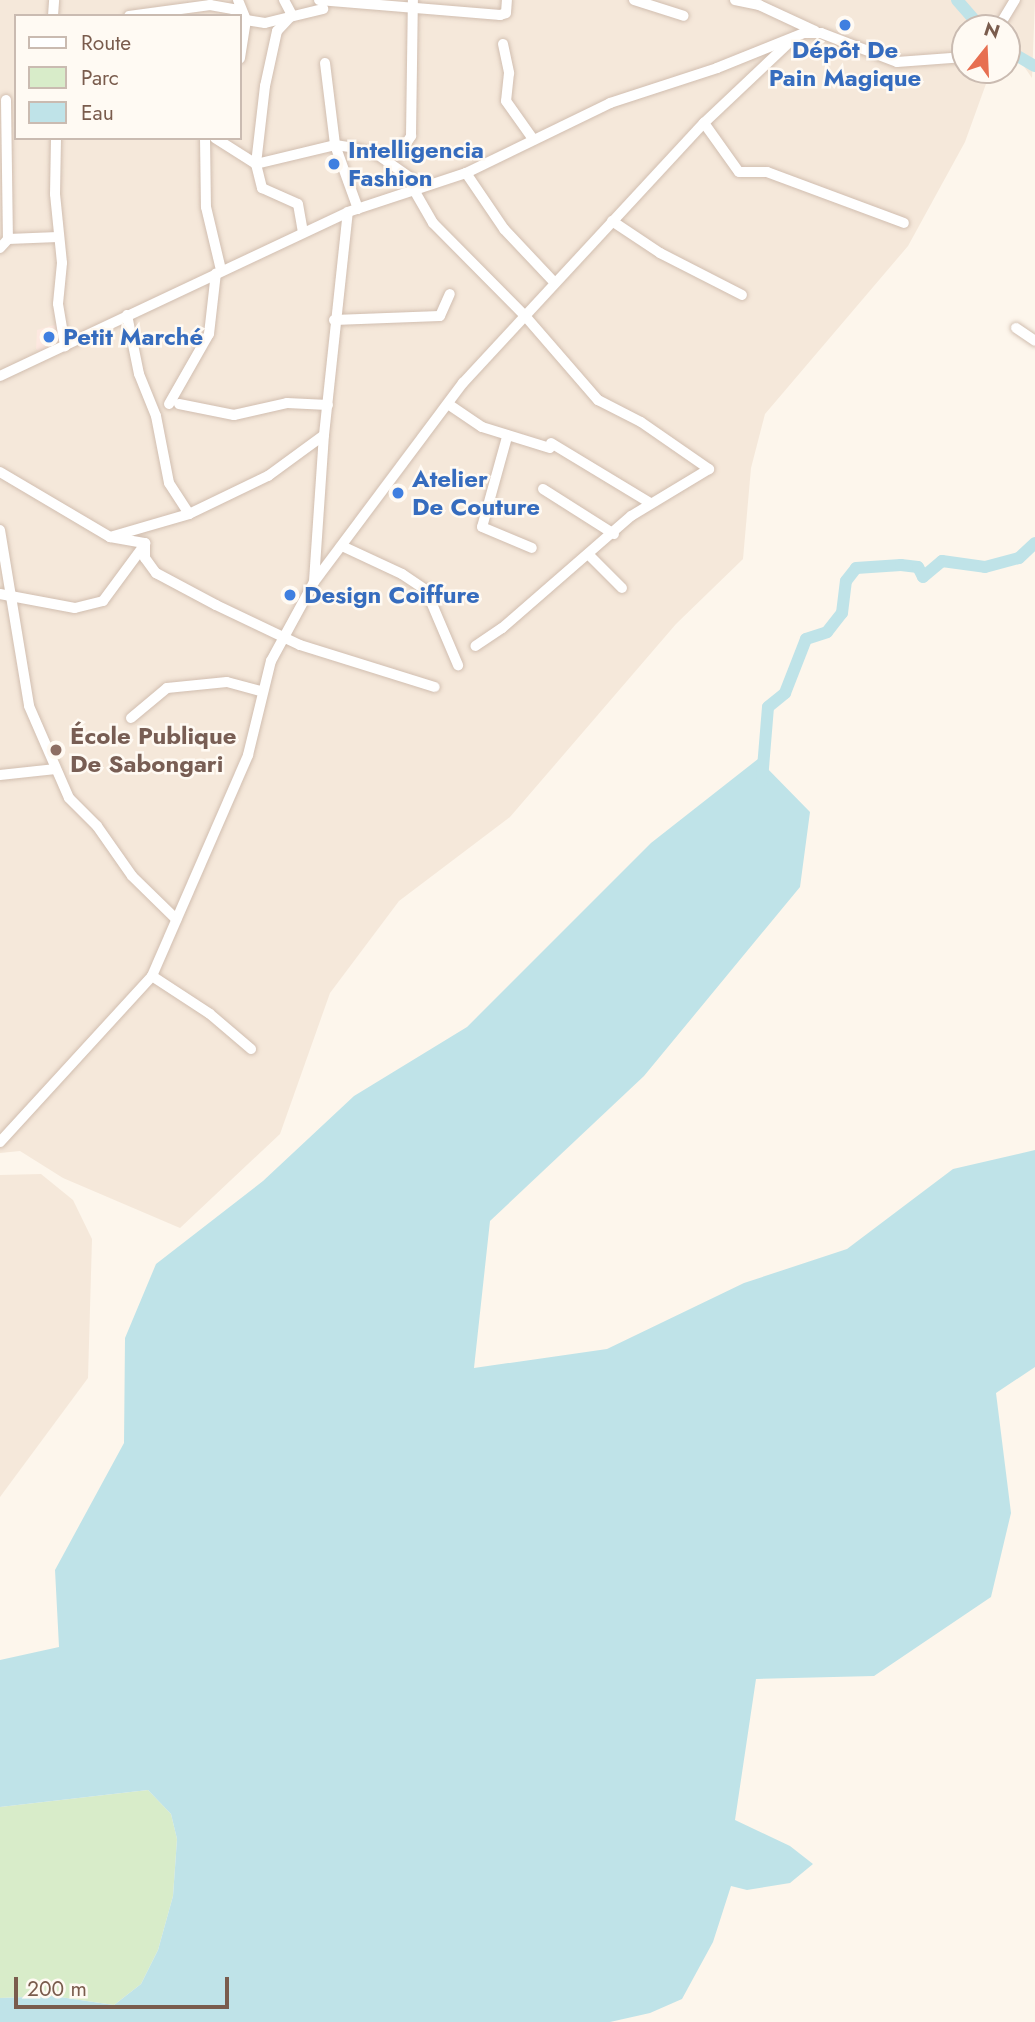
<!DOCTYPE html>
<html>
<head>
<meta charset="utf-8">
<style>
  body { margin:0 }
  #map { position:relative; width:1035px; height:2022px; overflow:hidden; background:#fdf6ec; font-family:Jost,sans-serif }
  div>[style] { position:absolute }
  [style*='--x'] { left:calc(var(--x)*1px); top:calc(var(--y)*1px); width:calc(var(--w)*1px); rotate:calc(var(--a)*1deg) }
  .residential>* { inset:0; background:#f5e8da }
  .commercial>* { inset:0; background:#fde8e0 }
  .green>* { inset:0; background:#d8ecc9 }
  .water>* { inset:0; background:#bfe3e8 }
  .river>* { height:12px; margin:-6px; padding:0 6px; transform-origin:6px; border-radius:6px; background:#bfe3e8 }
  .roads { filter:drop-shadow(0 0 2px #d1beb0) drop-shadow(0 0 2px #d1beb0) }
  .minor>* { height:10px; margin:-5px; padding:0 5px; transform-origin:5px; border-radius:5px; background:#fff }
  .dots>* { width:19px; height:19px; translate:-50% -50%; box-sizing:border-box; border:4px solid #fffaf3; border-radius:50% }
  span { translate:-50% -50%; white-space:nowrap; text-align:center; line-height:1.15; -webkit-text-stroke:5px #fffaf3; paint-order:stroke }
  .shop-label { font-size:24px; color:#366cbe; font-weight:700 }
  .left { translate:0 -50%; text-align:left }
  .education-label { font-size:24px; color:#785e54; font-weight:700 }
  .legend { position:absolute; left:14px; top:14px; width:228px; height:126px; box-sizing:border-box; background:#fffaf3; border:2px solid #cabbb1; margin:0; padding:9px 12px; list-style:none; font-size:21px; color:#7a5c4d }
  .legend li { display:flex; align-items:center; gap:14px; height:35px }
  .legend b { width:35px; border:2px solid #cabbb1 }
  .north { position:absolute; left:951px; top:14px; width:70px; height:70px; box-sizing:border-box; background:#fffaf3; border:2px solid #cabbb1; border-radius:50%; rotate:18deg; font-size:19px; font-weight:700; line-height:28px; text-align:center; color:#7a5c4d }
  .north::after { content:''; display:block; margin:auto; width:24px; height:32px; background:#e76f51; clip-path:polygon(50% 0,100% 100%,50% 72%,0 100%) }
  .scale { position:absolute; left:14px; top:1977px; width:215px; height:32px; box-sizing:border-box; border:4px solid #7a5c4d; border-top:0; padding-left:9px; font-size:21px; line-height:24px; white-space:nowrap; color:#7a5c4d; -webkit-text-stroke:5px #fffaf3; paint-order:stroke }
</style>
</head>
<body>
<div id="map">
  <div class="residential">
    <i style="clip-path:polygon(evenodd,0 0,1035px 0,1032px 78px,1016px 55px,1007px 51px,1007px 28px,965px 28px,965px 70px,991px 70px,965px 142px,908px 246px,765px 414px,751px 468px,743px 559px,676px 624px,510px 817px,399px 901px,330px 993px,280px 1134px,180px 1228px,63px 1178px,20px 1151px,0 1153px,0 0,16px 16px,240px 16px,240px 138px,16px 138px,16px 16px)"></i>
    <i style="clip-path:polygon(41px 1174px,73px 1200px,92px 1239px,88px 1378px,0 1497px,0 1175px)"></i>
  </div>
  <div class="commercial">
    <i style="clip-path:polygon(58px 324px,63px 344px,41px 353px,36px 349px,37px 330px)"></i>
  </div>
  <div class="green">
    <i style="clip-path:polygon(148px 1790px,171px 1814px,177px 1839px,173px 1896px,158px 1950px,141px 1984px,114px 2005px,53px 1996px,0 1998px,0 1807px)"></i>
  </div>
  <div class="water">
    <i style="clip-path:polygon(758px 759px,810px 812px,800px 887px,644px 1076px,490px 1221px,474px 1368px,607px 1349px,744px 1283px,847px 1249px,953px 1169px,1035px 1150px,1035px 1367px,996px 1393px,1011px 1513px,991px 1597px,874px 1676px,756px 1679px,735px 1820px,790px 1846px,813px 1864px,790px 1883px,747px 1890px,731px 1886px,713px 1942px,682px 1999px,650px 2013px,610px 2022px,0 2022px,0 1998px,53px 1996px,114px 2005px,141px 1984px,158px 1950px,173px 1896px,177px 1839px,171px 1814px,148px 1790px,0 1807px,0 1660px,59px 1647px,55px 1570px,124px 1443px,125px 1338px,156px 1264px,263px 1181px,354px 1096px,467px 1027px,651px 843px)"></i>
  </div>
  <div class="river">
    <i style="--x:957;--y:0;--w:37;--a:49"></i>
    <i style="--x:1007;--y:50;--w:32;--a:30"></i>
    <i style="--x:762;--y:780;--w:73;--a:-85.3"></i>
    <i style="--x:768;--y:707;--w:22;--a:-39"></i>
    <i style="--x:785;--y:693;--w:58;--a:-68.7"></i>
    <i style="--x:806;--y:639;--w:22;--a:-18"></i>
    <i style="--x:827;--y:632;--w:24;--a:-52"></i>
    <i style="--x:842;--y:613;--w:32;--a:-83"></i>
    <i style="--x:846;--y:581;--w:16;--a:-52"></i>
    <i style="--x:856;--y:568;--w:45;--a:-3.8"></i>
    <i style="--x:901;--y:565;--w:17;--a:7"></i>
    <i style="--x:918;--y:567;--w:11;--a:63"></i>
    <i style="--x:923;--y:577;--w:25;--a:-40"></i>
    <i style="--x:942;--y:561;--w:43;--a:7.9"></i>
    <i style="--x:985;--y:567;--w:35;--a:-15"></i>
    <i style="--x:1019;--y:558;--w:22;--a:-43"></i>
  </div>
  <div class="roads">
    <div class="minor">
      <i style="--x:238;--y:0;--w:22;--a:68"></i>
      <i style="--x:246;--y:20;--w:39;--a:99"></i>
      <i style="--x:284;--y:0;--w:17;--a:62"></i>
      <i style="--x:292;--y:15;--w:22;--a:133"></i>
      <i style="--x:277;--y:31;--w:56;--a:102.3"></i>
      <i style="--x:265;--y:86;--w:79;--a:96.6"></i>
      <i style="--x:256;--y:164;--w:25;--a:76"></i>
      <i style="--x:262;--y:188;--w:39;--a:24"></i>
      <i style="--x:298;--y:204;--w:29;--a:80"></i>
      <i style="--x:319;--y:0;--w:182;--a:4.7"></i>
      <i style="--x:500;--y:15;--w:6;--a:-18"></i>
      <i style="--x:506;--y:13;--w:13;--a:-86"></i>
      <i style="--x:634;--y:0;--w:52;--a:17.7"></i>
      <i style="--x:735;--y:0;--w:25;--a:12"></i>
      <i style="--x:759;--y:5;--w:62;--a:24.9"></i>
      <i style="--x:53;--y:16;--w:16;--a:-86"></i>
      <i style="--x:129;--y:16;--w:82;--a:-7.7"></i>
      <i style="--x:210;--y:5;--w:23;--a:10"></i>
      <i style="--x:233;--y:9;--w:17;--a:40"></i>
      <i style="--x:246;--y:20;--w:19;--a:9"></i>
      <i style="--x:265;--y:23;--w:60;--a:-13.6"></i>
      <i style="--x:998;--y:28;--w:33;--a:-59"></i>
      <i style="--x:503;--y:44;--w:30;--a:78"></i>
      <i style="--x:509;--y:73;--w:28;--a:96"></i>
      <i style="--x:506;--y:101;--w:47;--a:54.6"></i>
      <i style="--x:325;--y:63;--w:83;--a:83"></i>
      <i style="--x:335;--y:145;--w:68;--a:70.2"></i>
      <i style="--x:6;--y:100;--w:139;--a:89.2"></i>
      <i style="--x:704;--y:123;--w:60;--a:54.5"></i>
      <i style="--x:739;--y:172;--w:28;--a:0"></i>
      <i style="--x:767;--y:172;--w:146;--a:20.4"></i>
      <i style="--x:56;--y:138;--w:56;--a:91"></i>
      <i style="--x:55;--y:194;--w:69;--a:84.2"></i>
      <i style="--x:62;--y:263;--w:41;--a:95.6"></i>
      <i style="--x:58;--y:304;--w:43;--a:80.5"></i>
      <i style="--x:205;--y:138;--w:69;--a:89.2"></i>
      <i style="--x:206;--y:207;--w:65;--a:76.6"></i>
      <i style="--x:215;--y:138;--w:49;--a:32.4"></i>
      <i style="--x:256;--y:164;--w:81;--a:-13.5"></i>
      <i style="--x:335;--y:145;--w:15;--a:8"></i>
      <i style="--x:350;--y:147;--w:29;--a:16"></i>
      <i style="--x:378;--y:155;--w:42;--a:35.2"></i>
      <i style="--x:399;--y:154;--w:22;--a:-56"></i>
      <i style="--x:411;--y:136;--w:136;--a:-89.2"></i>
      <i style="--x:466;--y:173;--w:68;--a:55.8"></i>
      <i style="--x:504;--y:229;--w:73;--a:46.7"></i>
      <i style="--x:414;--y:190;--w:38;--a:60"></i>
      <i style="--x:433;--y:223;--w:132;--a:45.3"></i>
      <i style="--x:526;--y:317;--w:110;--a:49.1"></i>
      <i style="--x:598;--y:400;--w:48;--a:27.1"></i>
      <i style="--x:641;--y:422;--w:83;--a:34.7"></i>
      <i style="--x:709;--y:469;--w:91;--a:148.9"></i>
      <i style="--x:631;--y:516;--w:171;--a:139"></i>
      <i style="--x:502;--y:628;--w:32;--a:146"></i>
      <i style="--x:612;--y:221;--w:58;--a:33.7"></i>
      <i style="--x:660;--y:253;--w:92;--a:27.1"></i>
      <i style="--x:0;--y:248;--w:12;--a:-48"></i>
      <i style="--x:8;--y:239;--w:50;--a:-2.3"></i>
      <i style="--x:127;--y:315;--w:60;--a:78.5"></i>
      <i style="--x:139;--y:374;--w:45;--a:68"></i>
      <i style="--x:156;--y:416;--w:68;--a:79"></i>
      <i style="--x:169;--y:483;--w:37;--a:57"></i>
      <i style="--x:334;--y:320;--w:106;--a:-2.2"></i>
      <i style="--x:440;--y:316;--w:24;--a:-66"></i>
      <i style="--x:1016;--y:328;--w:23;--a:34"></i>
      <i style="--x:0;--y:376;--w:385;--a:-25.2"></i>
      <i style="--x:348;--y:212;--w:124;--a:-18.3"></i>
      <i style="--x:466;--y:173;--w:160;--a:-25.9"></i>
      <i style="--x:610;--y:103;--w:113;--a:-18.1"></i>
      <i style="--x:717;--y:68;--w:94;--a:-21.9"></i>
      <i style="--x:804;--y:33;--w:17;--a:0"></i>
      <i style="--x:821;--y:33;--w:81;--a:20.9"></i>
      <i style="--x:897;--y:62;--w:68;--a:-4.2"></i>
      <i style="--x:169;--y:404;--w:81;--a:-60.3"></i>
      <i style="--x:209;--y:334;--w:61;--a:-83.5"></i>
      <i style="--x:179;--y:404;--w:56;--a:11.3"></i>
      <i style="--x:234;--y:415;--w:54;--a:-12.8"></i>
      <i style="--x:287;--y:403;--w:41;--a:2.8"></i>
      <i style="--x:448;--y:404;--w:41;--a:34.1"></i>
      <i style="--x:482;--y:427;--w:71;--a:17.2"></i>
      <i style="--x:507;--y:437;--w:93;--a:105.5"></i>
      <i style="--x:482;--y:527;--w:54;--a:22.8"></i>
      <i style="--x:551;--y:443;--w:116;--a:31.2"></i>
      <i style="--x:0;--y:472;--w:128;--a:30.6"></i>
      <i style="--x:110;--y:537;--w:36;--a:10"></i>
      <i style="--x:543;--y:489;--w:84;--a:32.4"></i>
      <i style="--x:0;--y:530;--w:178;--a:80.6"></i>
      <i style="--x:29;--y:706;--w:100;--a:66.5"></i>
      <i style="--x:69;--y:798;--w:40;--a:45"></i>
      <i style="--x:97;--y:826;--w:61;--a:55"></i>
      <i style="--x:132;--y:876;--w:62;--a:44.3"></i>
      <i style="--x:110;--y:537;--w:82;--a:-16.2"></i>
      <i style="--x:189;--y:514;--w:88;--a:-25.7"></i>
      <i style="--x:268;--y:476;--w:69;--a:-36.2"></i>
      <i style="--x:145;--y:543;--w:15;--a:90"></i>
      <i style="--x:145;--y:558;--w:19;--a:54"></i>
      <i style="--x:156;--y:573;--w:68;--a:28.1"></i>
      <i style="--x:216;--y:605;--w:93;--a:25.5"></i>
      <i style="--x:300;--y:645;--w:141;--a:17.3"></i>
      <i style="--x:342;--y:546;--w:66;--a:25"></i>
      <i style="--x:402;--y:574;--w:29;--a:34"></i>
      <i style="--x:426;--y:590;--w:82;--a:66.9"></i>
      <i style="--x:588;--y:554;--w:48;--a:45"></i>
      <i style="--x:314;--y:581;--w:146;--a:-86.1"></i>
      <i style="--x:324;--y:435;--w:224;--a:-83.9"></i>
      <i style="--x:0;--y:594;--w:76;--a:10.6"></i>
      <i style="--x:75;--y:608;--w:29;--a:-14"></i>
      <i style="--x:103;--y:601;--w:71;--a:-53.6"></i>
      <i style="--x:131;--y:718;--w:47;--a:-39.8"></i>
      <i style="--x:167;--y:688;--w:60;--a:-5.7"></i>
      <i style="--x:227;--y:682;--w:35;--a:15"></i>
      <i style="--x:0;--y:775;--w:56;--a:-6.1"></i>
      <i style="--x:152;--y:976;--w:69;--a:33.2"></i>
      <i style="--x:210;--y:1014;--w:54;--a:40.5"></i>
      <i style="--x:0;--y:1142;--w:225;--a:-47.5"></i>
      <i style="--x:152;--y:976;--w:241;--a:-66.5"></i>
      <i style="--x:248;--y:755;--w:97;--a:-76.3"></i>
      <i style="--x:271;--y:661;--w:90;--a:-61.4"></i>
      <i style="--x:314;--y:582;--w:249;--a:-53.2"></i>
      <i style="--x:463;--y:383;--w:355;--a:-47.2"></i>
      <i style="--x:704;--y:123;--w:124;--a:-43.4"></i>
    </div>
  </div>
  <div class="dots">
    <i style="left:845px;top:25px;background:#3f7fe0"></i>
    <i style="left:334px;top:164px;background:#3f7fe0"></i>
    <i style="left:49px;top:337px;background:#3f7fe0"></i>
    <i style="left:398px;top:493px;background:#3f7fe0"></i>
    <i style="left:290px;top:595px;background:#3f7fe0"></i>
    <i style="left:56px;top:750px;background:#8d6e63"></i>
  </div>
  <div class="shop-label">
    <span style="left:845px;top:64px">Dépôt De<br>Pain Magique</span>
    <span class="left" style="left:348px;top:164px">Intelligencia<br>Fashion</span>
    <span class="left" style="left:63px;top:337px">Petit Marché</span>
    <span class="left" style="left:412px;top:493px">Atelier<br>De Couture</span>
    <span class="left" style="left:304px;top:595px">Design Coiffure</span>
  </div>
  <div class="education-label">
    <span class="left" style="left:70px;top:750px">École Publique<br>De Sabongari</span>
  </div>
  <ul class="legend">
  <li><b style="height:9px;background:#fff"></b>Route</li>
  <li><b style="height:19px;background:#d8ecc9"></b>Parc</li>
  <li><b style="height:19px;background:#bfe3e8"></b>Eau</li>
  </ul>
  <div class="north">N</div>
  <div class="scale">200 m</div>
</div>
</body>
</html>
